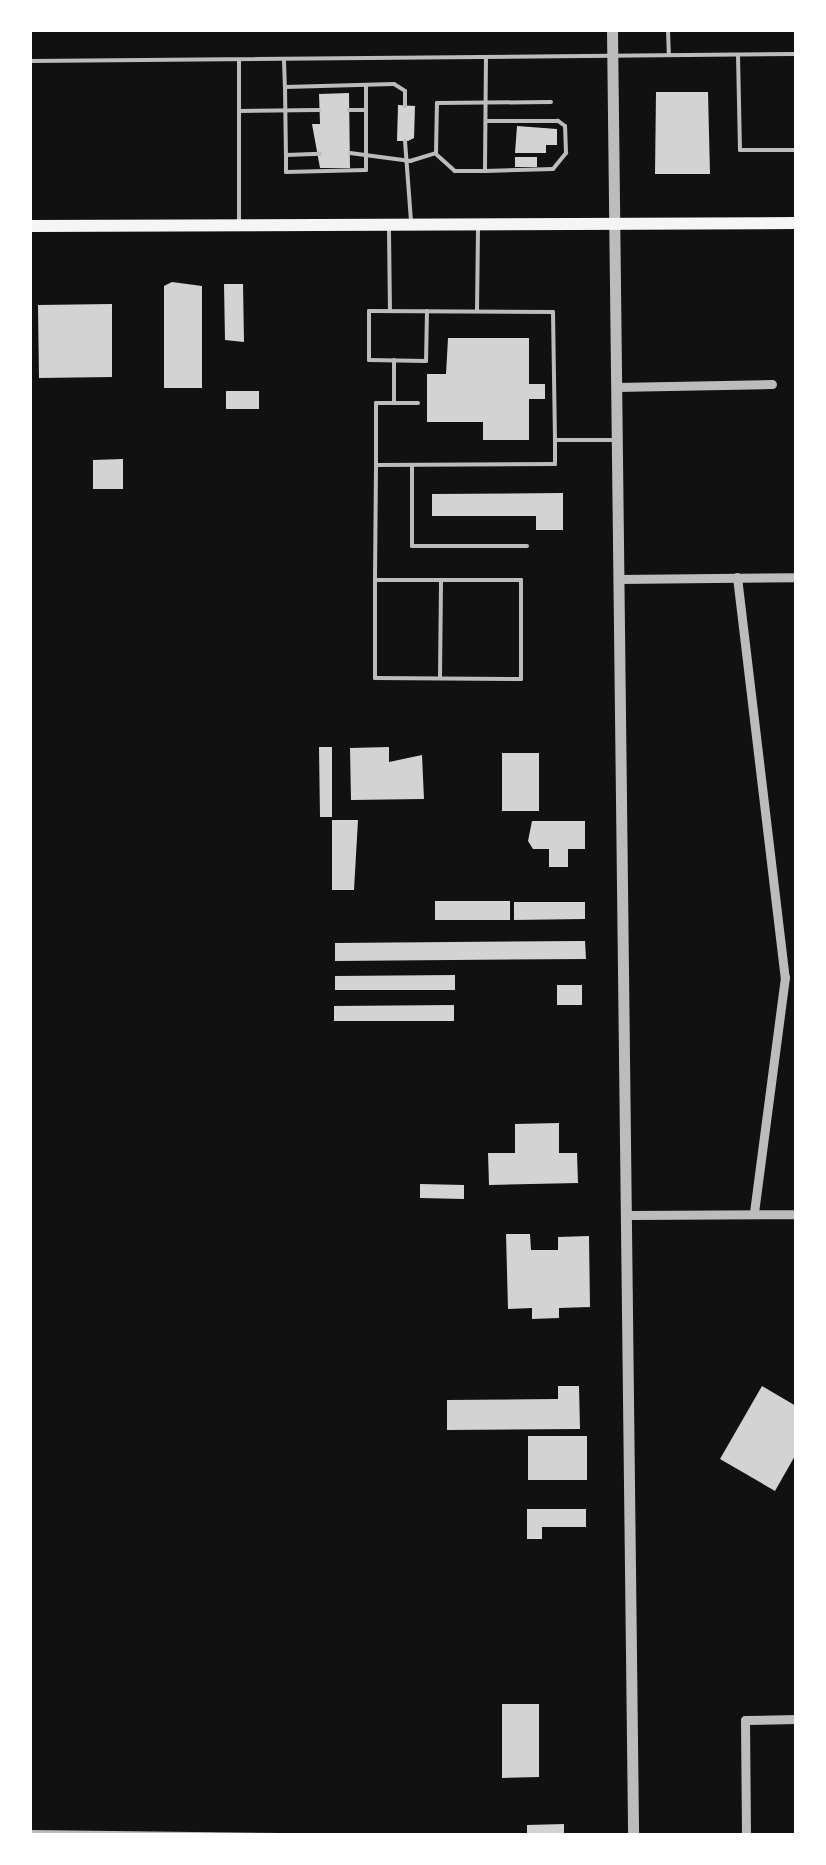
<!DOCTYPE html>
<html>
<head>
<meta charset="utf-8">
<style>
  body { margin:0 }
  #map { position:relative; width:826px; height:1865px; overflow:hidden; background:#111; font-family:Lato,sans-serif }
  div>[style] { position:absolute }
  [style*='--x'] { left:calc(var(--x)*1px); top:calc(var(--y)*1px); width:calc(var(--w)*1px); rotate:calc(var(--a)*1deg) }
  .building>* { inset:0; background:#d3d3d3 }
  .service>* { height:4px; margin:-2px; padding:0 2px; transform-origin:2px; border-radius:2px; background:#bcbcbc }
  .minor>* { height:9px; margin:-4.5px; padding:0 4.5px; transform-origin:4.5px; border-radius:4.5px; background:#bcbcbc }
  .tertiary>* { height:11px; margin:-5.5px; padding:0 5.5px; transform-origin:5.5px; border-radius:5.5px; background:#bcbcbc }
  .secondary>* { height:12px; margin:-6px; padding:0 6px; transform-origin:6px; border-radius:6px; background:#f5f5f5 }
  span { translate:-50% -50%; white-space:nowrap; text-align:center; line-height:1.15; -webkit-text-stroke:10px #fff; paint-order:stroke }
  .frame { position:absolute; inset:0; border:32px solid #fff; pointer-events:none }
</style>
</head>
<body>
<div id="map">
  <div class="building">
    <i style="clip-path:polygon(656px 92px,708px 92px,710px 174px,655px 174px)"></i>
    <i style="clip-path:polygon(349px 93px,350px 168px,320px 168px,312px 124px,320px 124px,319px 94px)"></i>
    <i style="clip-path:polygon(398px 105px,415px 106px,414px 138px,408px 141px,397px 141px)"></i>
    <i style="clip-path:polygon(517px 126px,557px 129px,557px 145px,546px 145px,546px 153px,515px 153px)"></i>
    <i style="clip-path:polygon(515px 157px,537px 157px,537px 167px,515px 167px)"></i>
    <i style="clip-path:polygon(172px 282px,202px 286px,202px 388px,164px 388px,164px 286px)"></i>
    <i style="clip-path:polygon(224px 284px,243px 284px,244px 342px,225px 340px)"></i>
    <i style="clip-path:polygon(112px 304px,112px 377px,39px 378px,38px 305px)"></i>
    <i style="clip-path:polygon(448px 338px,529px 338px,529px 384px,545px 384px,545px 399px,529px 399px,529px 440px,483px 440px,483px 422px,427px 422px,427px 374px,446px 374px)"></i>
    <i style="clip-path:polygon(226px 391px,259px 391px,259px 409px,226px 409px)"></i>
    <i style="clip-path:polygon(123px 459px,123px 489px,93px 489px,93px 460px)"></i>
    <i style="clip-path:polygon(563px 493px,563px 530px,536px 530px,536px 516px,432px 516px,432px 494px)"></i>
    <i style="clip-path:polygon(319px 747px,332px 747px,332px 817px,320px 817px)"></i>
    <i style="clip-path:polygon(389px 747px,389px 762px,422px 755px,424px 799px,351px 800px,350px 748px)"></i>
    <i style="clip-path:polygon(502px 753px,539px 753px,539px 811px,502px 811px)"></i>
    <i style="clip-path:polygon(332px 820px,358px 820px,354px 890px,332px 890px)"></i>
    <i style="clip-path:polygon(532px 821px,585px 821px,585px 849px,568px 849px,568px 867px,549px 867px,549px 849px,533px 849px,528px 841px)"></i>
    <i style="clip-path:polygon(435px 901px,510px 901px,510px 920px,435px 920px)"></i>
    <i style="clip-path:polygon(514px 902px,585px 902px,585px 919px,514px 920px)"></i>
    <i style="clip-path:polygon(585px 941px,586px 959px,335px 961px,335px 943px)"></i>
    <i style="clip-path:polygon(455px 975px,455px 990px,335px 990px,335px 976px)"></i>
    <i style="clip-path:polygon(557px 985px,582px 985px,582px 1005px,557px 1005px)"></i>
    <i style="clip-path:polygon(454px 1005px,454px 1021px,334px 1021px,334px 1006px)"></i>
    <i style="clip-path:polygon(559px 1123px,559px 1153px,577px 1153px,578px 1183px,489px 1185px,488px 1153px,515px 1153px,515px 1124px)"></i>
    <i style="clip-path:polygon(420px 1184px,464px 1185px,464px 1199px,420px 1198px)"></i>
    <i style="clip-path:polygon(506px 1234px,530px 1234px,531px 1250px,558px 1250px,558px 1237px,589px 1236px,590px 1307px,559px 1308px,559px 1318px,532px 1319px,532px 1308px,508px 1309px)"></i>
    <i style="clip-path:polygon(558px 1386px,579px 1386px,580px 1429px,447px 1430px,447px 1400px,558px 1399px)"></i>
    <i style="clip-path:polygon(762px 1386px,796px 1406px,796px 1454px,775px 1491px,720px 1459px)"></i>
    <i style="clip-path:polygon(528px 1436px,587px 1436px,587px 1480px,528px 1480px)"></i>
    <i style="clip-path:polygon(527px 1509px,586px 1509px,586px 1527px,542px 1527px,542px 1539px,527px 1539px)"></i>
    <i style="clip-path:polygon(502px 1704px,539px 1704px,539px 1777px,502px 1778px)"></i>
    <i style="clip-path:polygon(564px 1824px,564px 1835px,527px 1835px,527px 1825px)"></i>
  </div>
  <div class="service">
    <i style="--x:668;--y:30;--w:25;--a:88"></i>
    <i style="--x:738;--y:55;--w:95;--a:88.8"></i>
    <i style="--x:740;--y:150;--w:56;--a:0"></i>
    <i style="--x:30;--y:61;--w:766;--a:-0.52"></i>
    <i style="--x:239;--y:61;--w:159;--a:90"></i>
    <i style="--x:284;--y:61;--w:26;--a:88"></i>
    <i style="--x:285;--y:87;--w:109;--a:-1.6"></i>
    <i style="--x:394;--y:84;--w:13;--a:32"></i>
    <i style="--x:405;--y:91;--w:15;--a:90"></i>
    <i style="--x:285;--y:87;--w:68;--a:89.2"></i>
    <i style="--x:286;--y:155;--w:34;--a:-2"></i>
    <i style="--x:349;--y:110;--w:16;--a:0"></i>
    <i style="--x:239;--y:111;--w:80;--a:-0.7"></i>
    <i style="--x:405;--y:141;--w:79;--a:85.7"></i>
    <i style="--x:350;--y:153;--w:61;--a:7.6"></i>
    <i style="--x:410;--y:161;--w:27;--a:-17"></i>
    <i style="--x:436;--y:153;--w:50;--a:-88.9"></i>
    <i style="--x:437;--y:103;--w:114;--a:-0.5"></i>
    <i style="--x:286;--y:155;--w:17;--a:90"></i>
    <i style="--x:286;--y:172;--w:80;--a:-1.4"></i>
    <i style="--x:366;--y:170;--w:84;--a:-90"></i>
    <i style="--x:437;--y:155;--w:24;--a:42"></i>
    <i style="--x:455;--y:171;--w:30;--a:0"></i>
    <i style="--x:485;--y:171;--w:68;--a:-1.7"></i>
    <i style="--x:553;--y:169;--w:21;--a:-51"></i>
    <i style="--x:566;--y:153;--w:27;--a:-92"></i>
    <i style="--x:565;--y:126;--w:9;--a:-144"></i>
    <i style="--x:558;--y:121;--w:72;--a:180"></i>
    <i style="--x:485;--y:169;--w:110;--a:-89.5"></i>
    <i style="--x:389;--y:231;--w:80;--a:89.3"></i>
    <i style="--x:427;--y:311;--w:50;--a:91.1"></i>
    <i style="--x:426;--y:361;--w:57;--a:-179"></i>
    <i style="--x:369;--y:360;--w:49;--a:-90"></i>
    <i style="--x:369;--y:311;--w:184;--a:0.3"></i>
    <i style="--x:553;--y:312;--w:128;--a:89.1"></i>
    <i style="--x:477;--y:311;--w:85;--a:-89.3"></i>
    <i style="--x:394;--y:360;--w:43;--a:90"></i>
    <i style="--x:418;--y:403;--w:42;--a:180"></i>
    <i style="--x:376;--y:403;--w:62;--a:90"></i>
    <i style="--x:376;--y:465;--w:179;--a:-0.3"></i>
    <i style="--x:555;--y:464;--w:24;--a:-90"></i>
    <i style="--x:555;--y:440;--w:61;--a:0"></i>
    <i style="--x:412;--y:465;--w:81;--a:90"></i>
    <i style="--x:412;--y:546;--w:115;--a:0"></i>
    <i style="--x:375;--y:580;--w:146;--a:0"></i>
    <i style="--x:521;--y:580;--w:99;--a:90"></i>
    <i style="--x:521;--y:679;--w:146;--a:-179.6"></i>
    <i style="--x:375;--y:678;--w:98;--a:-90"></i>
    <i style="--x:375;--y:580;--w:115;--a:-89.5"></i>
    <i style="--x:440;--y:678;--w:98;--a:-89.4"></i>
    <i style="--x:30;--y:1832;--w:251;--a:0.7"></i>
  </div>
  <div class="minor">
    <i style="--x:616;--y:387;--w:156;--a:-1.1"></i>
    <i style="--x:737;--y:577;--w:403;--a:83.2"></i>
    <i style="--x:785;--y:977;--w:239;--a:97.5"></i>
    <i style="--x:618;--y:579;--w:178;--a:-0.6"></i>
    <i style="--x:629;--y:1215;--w:167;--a:-0.3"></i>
    <i style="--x:746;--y:1835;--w:115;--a:-90.5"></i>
    <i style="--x:745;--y:1720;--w:51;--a:-1.1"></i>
  </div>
  <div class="tertiary">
    <i style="--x:612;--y:30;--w:1805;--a:89.33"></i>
  </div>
  <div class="secondary">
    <i style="--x:30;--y:226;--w:766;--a:-0.22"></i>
  </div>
  <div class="frame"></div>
</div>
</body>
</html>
